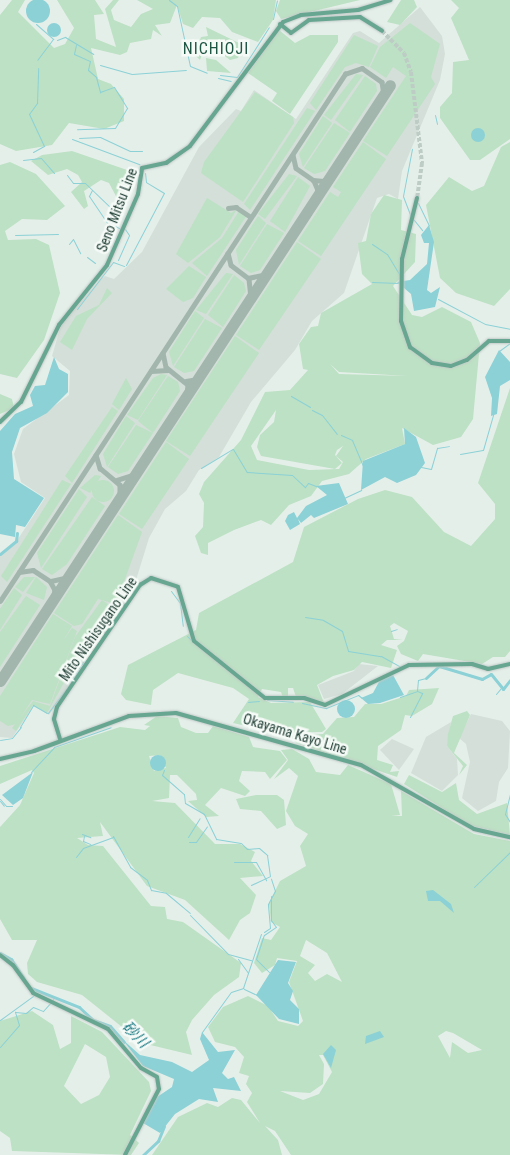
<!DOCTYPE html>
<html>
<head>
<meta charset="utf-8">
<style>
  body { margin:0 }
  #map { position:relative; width:510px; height:1155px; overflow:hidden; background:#e5efea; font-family:"Roboto Condensed","Noto Sans JP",sans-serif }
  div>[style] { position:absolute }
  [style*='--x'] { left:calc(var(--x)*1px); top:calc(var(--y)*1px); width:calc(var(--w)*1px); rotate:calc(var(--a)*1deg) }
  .built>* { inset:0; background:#d3dfd8 }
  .green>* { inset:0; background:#bde1c4 }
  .round { border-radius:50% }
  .water>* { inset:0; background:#8bd1d6 }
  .stream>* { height:1px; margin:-0.5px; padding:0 0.5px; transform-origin:0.5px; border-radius:0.5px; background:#8bd1d6 }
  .river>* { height:3px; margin:-1.5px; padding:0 1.5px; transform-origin:1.5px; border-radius:1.5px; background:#8bd1d6 }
  .taxiway>* { height:4.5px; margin:-2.25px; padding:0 2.25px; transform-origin:2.25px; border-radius:2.25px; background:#a2b6ae }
  .runway>* { height:11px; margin:-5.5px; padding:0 5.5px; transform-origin:5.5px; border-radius:5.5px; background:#a2b6ae }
  .major-tunnel>* { height:4px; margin-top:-2px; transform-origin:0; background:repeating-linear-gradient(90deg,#beccc6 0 4px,transparent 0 6px) }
  .roads { filter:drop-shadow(0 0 1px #c1cac7) drop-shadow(0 0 1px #c1cac7) }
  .major>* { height:4px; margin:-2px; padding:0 2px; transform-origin:2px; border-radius:2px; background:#67a691 }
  span { translate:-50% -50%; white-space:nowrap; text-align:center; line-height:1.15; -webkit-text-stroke:5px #f6fbf8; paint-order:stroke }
  .street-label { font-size:14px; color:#234237 }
  .water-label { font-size:15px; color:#197982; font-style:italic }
  .quarter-label { font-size:16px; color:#1d5643; letter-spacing:1px }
</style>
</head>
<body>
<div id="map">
  <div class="built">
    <i style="clip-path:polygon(420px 7px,442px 36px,445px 54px,440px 80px,402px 171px,398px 199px,389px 194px,377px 198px,344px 293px,312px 321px,295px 350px,251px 402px,219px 457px,199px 470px,186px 491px,165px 509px,149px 538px,128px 606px,49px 715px,34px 706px,12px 738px,0 737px,0 555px,16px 542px,45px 498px,21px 482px,14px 454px,23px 429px,69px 395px,70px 371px,52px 356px,61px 325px,99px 281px,105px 276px,114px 279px,142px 252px,199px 147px,236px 109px,241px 111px,254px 90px,296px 119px,353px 33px,360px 31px,379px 43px)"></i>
    <i style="clip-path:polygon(359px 664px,378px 666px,342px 694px,324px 699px,318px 685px,354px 671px)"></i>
    <i style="clip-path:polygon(471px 714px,502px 721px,510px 731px,508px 768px,499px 782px,496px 801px,478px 811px,462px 798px,470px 762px,466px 744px,459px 738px)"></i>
    <i style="clip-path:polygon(451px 722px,447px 746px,457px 759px,458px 775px,442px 791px,411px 773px,426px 737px)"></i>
    <i style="clip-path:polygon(392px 739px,414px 749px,399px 770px,380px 750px)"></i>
  </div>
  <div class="green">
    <i style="clip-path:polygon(12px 0,25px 0,18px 12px,54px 48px,65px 44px,74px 28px,57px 0,95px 0,104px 14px,94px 15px,96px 39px,116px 47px,105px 9px,113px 0,119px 0,111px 10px,114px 20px,131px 27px,141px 14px,153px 9px,137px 0,276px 0,273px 20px,258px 42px,232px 32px,220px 18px,202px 17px,193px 28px,183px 24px,177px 5px,170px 23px,155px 25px,162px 36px,153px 30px,151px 39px,130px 43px,127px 52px,120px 55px,91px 48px,98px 79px,111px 84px,124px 99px,124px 121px,104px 129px,69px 123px,52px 145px,16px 151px,0 144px,0 15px)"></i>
    <i style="clip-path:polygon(280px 0,360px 0,281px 19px,276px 11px)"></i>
    <i style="clip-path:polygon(401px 0,414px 0,417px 7px,400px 25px,387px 22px)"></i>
    <i style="clip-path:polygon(451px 0,510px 0,510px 139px,480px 160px,470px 160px,440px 118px,440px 107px,452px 93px,453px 62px,469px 60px,451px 18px,459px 8px)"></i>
    <i style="clip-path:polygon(410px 23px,440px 44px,431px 77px,435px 84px,387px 156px,363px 141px,406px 76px,393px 67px,386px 78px,370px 67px,380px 47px)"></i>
    <i style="clip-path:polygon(206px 27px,241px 44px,243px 48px,238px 58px,230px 60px,206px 42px,200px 60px,195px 55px,201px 37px,208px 36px)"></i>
    <i style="clip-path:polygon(279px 30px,295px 43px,310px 35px,338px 35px,338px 42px,290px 114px,272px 101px,277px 93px,248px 73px)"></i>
    <i style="clip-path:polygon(354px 35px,378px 46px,369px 67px,356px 63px,345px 67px,316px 110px,310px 103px)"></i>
    <i style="clip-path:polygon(206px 58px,216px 60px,231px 73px,207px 71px)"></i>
    <i style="clip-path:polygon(356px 74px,363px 75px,331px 120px,324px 115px)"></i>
    <i style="clip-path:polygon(365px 76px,376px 84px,377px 91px,350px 132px,335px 120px)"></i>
    <i style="clip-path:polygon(255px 92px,293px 117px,294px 123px,243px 202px,201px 173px,204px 162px)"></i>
    <i style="clip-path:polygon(307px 108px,315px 111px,250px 210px,244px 204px)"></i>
    <i style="clip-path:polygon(323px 116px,332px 123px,303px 167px,299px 154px)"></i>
    <i style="clip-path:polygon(334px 123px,350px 133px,325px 171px,314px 174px,304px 168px)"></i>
    <i style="clip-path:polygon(363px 142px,386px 159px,321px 256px,298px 241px,330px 192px,338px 197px,341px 192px,333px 187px)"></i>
    <i style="clip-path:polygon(510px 142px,510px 289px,494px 306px,456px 293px,440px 278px,426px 205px,449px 177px,472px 191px,484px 186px,501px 147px)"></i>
    <i style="clip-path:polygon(72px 151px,130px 171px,130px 182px,118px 200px,109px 183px,101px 180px,84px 191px,88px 206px,84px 209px,71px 192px,82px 182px,78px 175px,67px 169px,48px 175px,31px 161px,42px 155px)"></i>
    <i style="clip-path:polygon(10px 162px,36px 174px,65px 206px,47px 220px,22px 219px,5px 231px,8px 240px,36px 239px,49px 245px,60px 293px,44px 340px,17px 378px,0 374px,0 165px)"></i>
    <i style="clip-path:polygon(289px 174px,297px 176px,265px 219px,258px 214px)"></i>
    <i style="clip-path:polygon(298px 177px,310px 186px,285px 232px,270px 221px)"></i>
    <i style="clip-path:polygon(evenodd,384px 195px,402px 200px,401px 230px,416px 234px,415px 262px,393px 286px,412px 315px,422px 317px,442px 307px,471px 322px,480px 343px,473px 419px,461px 437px,433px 445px,402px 428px,405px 444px,366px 459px,349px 474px,322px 481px,311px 496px,289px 505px,271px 525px,261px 520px,234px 530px,208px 543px,208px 555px,201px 553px,195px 536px,203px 527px,204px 503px,199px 494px,204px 482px,241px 440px,265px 392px,290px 390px,308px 370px,303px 369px,299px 344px,311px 327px,318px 326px,321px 313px,372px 284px,362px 274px,358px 243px,366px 241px,371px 214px,384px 195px,330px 364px,339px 372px,408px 376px,339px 374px,330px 364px,384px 195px,276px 410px,274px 422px,260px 435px,257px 447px,261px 456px,335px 469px,342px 463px,335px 455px,337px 450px,343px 446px,336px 456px,343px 462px,339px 469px,309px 470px,257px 460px,251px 446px,276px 410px)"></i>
    <i style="clip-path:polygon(207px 198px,231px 213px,237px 209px,220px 237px,188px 263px,176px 254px)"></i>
    <i style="clip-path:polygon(239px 211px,247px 215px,207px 276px,192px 263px,222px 238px)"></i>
    <i style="clip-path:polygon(258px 216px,266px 223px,239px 265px,236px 250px)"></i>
    <i style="clip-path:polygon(267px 224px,284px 233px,260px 270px,251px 273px,240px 266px)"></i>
    <i style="clip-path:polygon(297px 242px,321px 259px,259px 350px,236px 335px)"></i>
    <i style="clip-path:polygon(189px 266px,206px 277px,193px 298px,183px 302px,166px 289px)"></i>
    <i style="clip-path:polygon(226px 273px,233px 274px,206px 314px,196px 310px)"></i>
    <i style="clip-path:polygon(234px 275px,244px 283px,246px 291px,223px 327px,208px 315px)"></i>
    <i style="clip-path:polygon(107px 288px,112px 293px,87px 319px,72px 350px,60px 342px,76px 316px,99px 305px)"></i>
    <i style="clip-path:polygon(195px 311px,204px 318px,173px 366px,169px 352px)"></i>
    <i style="clip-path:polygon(205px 319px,222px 328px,194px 371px,184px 373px,174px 367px)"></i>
    <i style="clip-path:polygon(235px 336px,259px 353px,190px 456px,166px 441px)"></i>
    <i style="clip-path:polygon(161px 374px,167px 375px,138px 420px,127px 415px,153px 378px)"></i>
    <i style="clip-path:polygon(168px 376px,178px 382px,180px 391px,153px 433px,138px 421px)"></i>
    <i style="clip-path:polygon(126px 378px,132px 389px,119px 410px,112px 404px)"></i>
    <i style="clip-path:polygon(510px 388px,510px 651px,505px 657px,493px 657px,482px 664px,423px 654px,418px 661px,401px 654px,397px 646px,404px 641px,408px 631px,394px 623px,390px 626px,394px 639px,403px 640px,387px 640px,381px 645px,397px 650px,391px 668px,362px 662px,354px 670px,333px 676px,317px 685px,324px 703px,296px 697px,293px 688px,288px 688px,288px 698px,283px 698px,281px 692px,262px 689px,258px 697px,271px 703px,310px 702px,326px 729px,322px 732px,277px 733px,233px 723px,249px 699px,233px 688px,178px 673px,153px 690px,151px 705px,126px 700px,121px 694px,128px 665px,196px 630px,199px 613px,293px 562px,304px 527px,358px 499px,385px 490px,412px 497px,444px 532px,471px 546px,495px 519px,495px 504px,478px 483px)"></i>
    <i style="clip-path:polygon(0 394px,12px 399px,14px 408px,0 414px)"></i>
    <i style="clip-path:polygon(112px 407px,118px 411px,72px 483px,65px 476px)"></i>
    <i style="clip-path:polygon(126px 416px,135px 423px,107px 467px,103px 454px)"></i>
    <i style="clip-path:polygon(136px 425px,153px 433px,128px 471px,118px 474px,108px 467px)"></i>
    <i style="clip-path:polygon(166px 442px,189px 459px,142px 529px,119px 514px)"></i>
    <i style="clip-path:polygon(95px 475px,101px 476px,90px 493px,80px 488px)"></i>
    <i class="round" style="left:92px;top:480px;width:22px;height:22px"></i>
    <i style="clip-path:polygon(62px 480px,71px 484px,7px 582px,1px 576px)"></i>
    <i style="clip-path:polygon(79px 489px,87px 497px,41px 568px,37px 553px)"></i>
    <i style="clip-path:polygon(92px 497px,105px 506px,67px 564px,52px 575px,42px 569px)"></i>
    <i style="clip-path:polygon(118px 515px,142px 532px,116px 604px,98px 599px,82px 624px,74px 626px,54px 613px)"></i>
    <i style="clip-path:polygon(24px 577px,35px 577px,23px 592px,15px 587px)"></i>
    <i style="clip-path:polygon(36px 577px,47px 587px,44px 600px,26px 593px)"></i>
    <i style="clip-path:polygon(14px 588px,22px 595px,0 630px,0 609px)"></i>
    <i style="clip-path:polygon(26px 596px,40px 605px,0 667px,0 632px)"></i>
    <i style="clip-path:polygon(102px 600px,112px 607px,67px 678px,62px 673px,75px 637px)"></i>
    <i style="clip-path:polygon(115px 606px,106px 627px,89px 640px,114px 607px)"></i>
    <i style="clip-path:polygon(53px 614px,72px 626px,63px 641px,72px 628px,77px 631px,50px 704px,32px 700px,16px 724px,8px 726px,0 721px,0 696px)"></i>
    <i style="clip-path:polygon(88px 641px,80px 664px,72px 679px,68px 678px)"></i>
    <i style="clip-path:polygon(61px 676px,66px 679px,47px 713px,33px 705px,16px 731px,12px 728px,33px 701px,50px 706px)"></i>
    <i style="clip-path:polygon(439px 688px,432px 704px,412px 716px,405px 715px,401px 730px,378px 746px,377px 760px,393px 765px,390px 772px,399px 771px,397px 777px,296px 743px,290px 736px,323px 734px,337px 718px,354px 717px,365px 704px,381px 704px,406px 696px,409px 690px)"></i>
    <i style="clip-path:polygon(467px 711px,470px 715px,454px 753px,467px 765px,459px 775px,463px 766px,447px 746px,448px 734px,453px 716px)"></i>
    <i style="clip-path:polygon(evenodd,157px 716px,178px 718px,181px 727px,196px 733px,208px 733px,213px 726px,249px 737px,253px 747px,280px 751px,287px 760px,270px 779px,265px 772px,242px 771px,239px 781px,250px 791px,245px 796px,221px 788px,205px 805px,219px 816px,206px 817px,188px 801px,197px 800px,196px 794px,177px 775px,170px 775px,169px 798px,152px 801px,175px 803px,215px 844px,240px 844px,255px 852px,251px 861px,263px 876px,240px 878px,256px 895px,250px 913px,240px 920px,229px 940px,185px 900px,147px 886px,100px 822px,103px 836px,77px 838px,88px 845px,103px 846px,151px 906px,165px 907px,167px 919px,183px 922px,241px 963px,239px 977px,214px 995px,192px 1020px,186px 1032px,192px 1055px,142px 1043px,82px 995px,37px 982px,28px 974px,27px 963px,37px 940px,12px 940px,0 919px,0 827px,20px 805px,34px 773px,32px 770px,0 784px,0 766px,120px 727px,145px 730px,150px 726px,144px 725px,157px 716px,160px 755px,166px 768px,154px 771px,149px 756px,160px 755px)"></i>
    <i style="clip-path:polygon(evenodd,292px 749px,309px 759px,316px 772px,340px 775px,348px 765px,391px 784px,400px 815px,391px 816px,402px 816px,401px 791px,474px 834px,510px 841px,510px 1155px,291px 1155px,275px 1131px,265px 1126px,278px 1140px,282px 1155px,152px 1155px,178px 1117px,207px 1103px,218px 1107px,232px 1098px,241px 1100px,260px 1123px,247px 1102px,252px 1093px,246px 1084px,249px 1076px,239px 1073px,244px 1057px,235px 1047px,215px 1042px,208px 1027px,223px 1007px,248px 996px,268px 1006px,278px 1021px,298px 1026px,303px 1021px,289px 982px,297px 961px,277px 958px,275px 965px,262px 973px,254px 963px,262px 938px,271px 940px,280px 927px,271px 922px,269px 903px,280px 881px,306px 866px,300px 846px,308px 834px,295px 826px,286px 811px,298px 776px,289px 768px,274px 779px,288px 760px,281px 750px,292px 749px,306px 940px,327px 953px,342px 982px,327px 974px,315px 981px,308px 973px,315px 965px,300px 956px,306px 940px,292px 749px,446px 1031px,453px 1033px,482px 1050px,468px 1053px,452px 1042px,450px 1058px,438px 1036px,446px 1031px,292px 749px,319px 1055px,323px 1055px,332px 1072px,319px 1094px,303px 1100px,280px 1091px,310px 1093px,323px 1084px,324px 1064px,319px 1055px)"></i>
    <i style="clip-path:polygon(409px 775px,442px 792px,456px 783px,459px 800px,477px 814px,507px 803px,510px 835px,469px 825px,404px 784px)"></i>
    <i style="clip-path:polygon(256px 795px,277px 795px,284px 800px,286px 825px,277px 829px,261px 811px,240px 809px,236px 799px)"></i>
    <i style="clip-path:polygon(evenodd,32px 1011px,53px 1025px,60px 1049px,71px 1043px,71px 1016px,102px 1032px,149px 1082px,151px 1091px,130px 1135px,139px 1143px,131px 1155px,12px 1151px,10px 1138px,0 1131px,0 1021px,32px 1011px,85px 1044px,106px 1057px,110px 1077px,99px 1095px,81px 1104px,64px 1086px,85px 1044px)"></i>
  </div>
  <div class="water">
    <i class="round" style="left:26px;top:-1px;width:24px;height:24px"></i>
    <i class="round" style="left:47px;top:23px;width:14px;height:14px"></i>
    <i class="round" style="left:471px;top:128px;width:14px;height:14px"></i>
    <i style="clip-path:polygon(429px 225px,434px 242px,427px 290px,431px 293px,440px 287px,435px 307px,414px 311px,411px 294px,397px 282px,410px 280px,427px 264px,429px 243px,424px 243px,421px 235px)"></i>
    <i style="clip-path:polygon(499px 350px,510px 362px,510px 380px,500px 386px,497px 414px,491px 416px,492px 398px,485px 377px)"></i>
    <i style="clip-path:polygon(54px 357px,59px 369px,68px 374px,68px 392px,47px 413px,20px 428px,12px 452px,14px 479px,44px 498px,25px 527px,16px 525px,15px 537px,0 534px,0 431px,15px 414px,33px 406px,30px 395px,35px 386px,45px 385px)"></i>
    <i style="clip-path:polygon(404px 428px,416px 437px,425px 463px,416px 475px,397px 483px,385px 477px,361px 490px,363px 461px,405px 444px)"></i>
    <i style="clip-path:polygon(339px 483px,348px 504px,314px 518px,311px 515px,301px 523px,298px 519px,300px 524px,290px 530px,285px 521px,288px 515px,294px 512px,297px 518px,306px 506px,327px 495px,316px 486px)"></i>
    <i style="clip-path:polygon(393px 675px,404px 695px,380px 703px,368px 704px,361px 698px,373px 693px,381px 678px)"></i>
    <i class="round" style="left:337px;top:700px;width:18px;height:18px"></i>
    <i class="round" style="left:150px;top:755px;width:16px;height:16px"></i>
    <i style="clip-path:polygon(33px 772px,23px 798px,13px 805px,2px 795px)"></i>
    <i style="clip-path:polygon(433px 890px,451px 904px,454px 913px,440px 901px,428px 901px,426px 891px)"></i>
    <i style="clip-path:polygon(278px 960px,296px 962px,288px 983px,293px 991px,290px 1000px,299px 1009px,299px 1024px,279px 1019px,256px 995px)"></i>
    <i style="clip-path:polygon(380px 1031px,384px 1037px,365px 1044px,366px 1036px)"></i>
    <i style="clip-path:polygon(202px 1032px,218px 1052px,235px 1050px,222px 1073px,228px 1079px,234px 1077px,241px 1091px,213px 1088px,218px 1102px,199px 1099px,175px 1114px,160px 1133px,143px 1123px,154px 1099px,172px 1087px,174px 1079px,143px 1066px,122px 1039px,140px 1055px,172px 1062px,192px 1072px,209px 1060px,200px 1039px)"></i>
    <i style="clip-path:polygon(331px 1045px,336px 1050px,331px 1068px,323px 1054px)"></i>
  </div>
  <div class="stream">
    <i style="--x:169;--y:0;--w:10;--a:37"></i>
    <i style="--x:177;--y:6;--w:61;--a:77.8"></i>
    <i style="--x:190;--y:66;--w:18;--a:22"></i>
    <i style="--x:273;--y:19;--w:19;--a:-78"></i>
    <i style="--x:36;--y:24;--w:23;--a:41"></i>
    <i style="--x:53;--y:39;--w:26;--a:127"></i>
    <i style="--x:57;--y:40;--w:9;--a:-21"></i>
    <i style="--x:65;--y:37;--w:33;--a:31"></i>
    <i style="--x:76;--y:45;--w:9;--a:103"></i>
    <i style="--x:74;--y:54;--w:17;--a:24"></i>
    <i style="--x:90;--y:61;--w:9;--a:103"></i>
    <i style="--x:88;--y:70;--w:11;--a:41"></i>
    <i style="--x:96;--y:77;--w:16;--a:75"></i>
    <i style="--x:100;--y:92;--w:15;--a:-20"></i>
    <i style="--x:114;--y:87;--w:25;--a:58"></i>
    <i style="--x:127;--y:108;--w:23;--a:121"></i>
    <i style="--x:115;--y:128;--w:38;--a:178"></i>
    <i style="--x:100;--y:65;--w:33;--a:16"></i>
    <i style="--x:132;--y:74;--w:54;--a:-4.2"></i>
    <i style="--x:220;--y:75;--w:17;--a:7"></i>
    <i style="--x:237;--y:77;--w:59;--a:-57.4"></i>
    <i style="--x:218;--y:78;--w:13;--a:13"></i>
    <i style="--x:435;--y:115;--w:9;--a:77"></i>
    <i style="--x:79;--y:138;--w:21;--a:-3"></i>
    <i style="--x:100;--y:137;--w:33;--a:25"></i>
    <i style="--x:130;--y:151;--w:12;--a:0"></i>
    <i style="--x:72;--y:139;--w:72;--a:20.5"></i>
    <i style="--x:33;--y:152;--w:13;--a:-29"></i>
    <i style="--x:44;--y:146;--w:35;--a:-115"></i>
    <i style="--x:29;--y:114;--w:14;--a:-54"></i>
    <i style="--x:37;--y:103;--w:35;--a:-88"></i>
    <i style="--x:23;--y:160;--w:18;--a:-6"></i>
    <i style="--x:41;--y:158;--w:20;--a:49"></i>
    <i style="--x:67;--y:175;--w:10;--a:53"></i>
    <i style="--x:73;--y:183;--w:12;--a:0"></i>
    <i style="--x:85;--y:183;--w:42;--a:44"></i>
    <i style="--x:115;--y:212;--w:13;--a:108"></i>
    <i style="--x:92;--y:190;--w:7;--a:117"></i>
    <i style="--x:89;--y:196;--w:32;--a:56"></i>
    <i style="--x:418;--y:203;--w:25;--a:64"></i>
    <i style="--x:411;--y:217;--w:22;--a:-111"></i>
    <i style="--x:403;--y:196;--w:48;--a:-79.2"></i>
    <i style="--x:414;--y:220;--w:13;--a:51"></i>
    <i style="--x:113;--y:225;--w:9;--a:27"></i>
    <i style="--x:15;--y:235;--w:43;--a:-1.3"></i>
    <i style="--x:69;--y:244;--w:6;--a:-51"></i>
    <i style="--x:73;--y:239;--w:16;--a:63"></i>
    <i style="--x:372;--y:244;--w:18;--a:34"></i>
    <i style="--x:387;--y:254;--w:29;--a:59"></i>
    <i style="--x:87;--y:257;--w:10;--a:37"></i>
    <i style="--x:118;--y:260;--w:27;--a:-66"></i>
    <i style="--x:129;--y:235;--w:7;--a:-124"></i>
    <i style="--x:126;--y:265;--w:81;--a:-62.2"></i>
    <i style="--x:164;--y:193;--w:21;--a:-149"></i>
    <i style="--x:146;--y:182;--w:9;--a:-96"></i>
    <i style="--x:372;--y:282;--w:26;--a:2"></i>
    <i style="--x:438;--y:299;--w:53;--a:28"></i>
    <i style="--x:485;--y:324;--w:25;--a:11"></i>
    <i style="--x:77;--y:309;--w:59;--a:-52.5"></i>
    <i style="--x:113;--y:262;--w:12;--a:20"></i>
    <i style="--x:499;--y:351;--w:14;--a:-36"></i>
    <i style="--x:291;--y:396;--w:22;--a:30"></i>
    <i style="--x:312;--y:410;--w:11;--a:27"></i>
    <i style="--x:322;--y:415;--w:24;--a:52"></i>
    <i style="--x:341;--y:435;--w:12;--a:24"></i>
    <i style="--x:352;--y:440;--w:28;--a:67"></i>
    <i style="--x:460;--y:454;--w:23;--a:-10"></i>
    <i style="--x:483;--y:450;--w:37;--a:-74"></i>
    <i style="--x:421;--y:467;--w:10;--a:11"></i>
    <i style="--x:431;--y:469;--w:22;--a:-74"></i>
    <i style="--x:437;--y:448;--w:12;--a:-9"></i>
    <i style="--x:201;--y:468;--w:37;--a:-31"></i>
    <i style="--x:233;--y:449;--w:27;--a:59"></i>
    <i style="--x:247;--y:472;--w:45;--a:3.8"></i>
    <i style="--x:292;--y:475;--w:18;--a:43"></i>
    <i style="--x:305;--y:487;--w:5;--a:-53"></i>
    <i style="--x:308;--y:483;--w:9;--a:21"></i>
    <i style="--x:344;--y:498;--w:19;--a:-25"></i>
    <i style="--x:171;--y:591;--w:15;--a:53"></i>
    <i style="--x:180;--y:603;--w:23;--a:83"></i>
    <i style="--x:305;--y:617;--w:18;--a:9"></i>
    <i style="--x:323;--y:620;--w:22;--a:30"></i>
    <i style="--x:342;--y:631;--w:21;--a:73"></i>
    <i style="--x:348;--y:651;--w:33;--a:9"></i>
    <i style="--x:381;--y:656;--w:23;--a:29"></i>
    <i style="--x:391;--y:631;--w:6;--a:-18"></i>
    <i style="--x:187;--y:636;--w:7;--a:45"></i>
    <i style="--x:217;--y:657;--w:8;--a:40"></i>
    <i style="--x:71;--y:680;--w:23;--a:-56"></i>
    <i style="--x:496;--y:694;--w:8;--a:-50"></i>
    <i style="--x:400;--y:697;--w:18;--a:-19"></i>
    <i style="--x:417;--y:691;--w:11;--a:-85"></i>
    <i style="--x:418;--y:680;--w:8;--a:-14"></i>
    <i style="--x:267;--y:700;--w:26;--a:4"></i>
    <i style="--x:248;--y:702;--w:11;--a:-5"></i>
    <i style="--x:302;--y:703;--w:25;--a:12"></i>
    <i style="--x:326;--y:708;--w:35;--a:-22"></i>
    <i style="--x:358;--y:695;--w:5;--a:37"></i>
    <i style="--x:48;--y:713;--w:39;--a:-53"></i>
    <i style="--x:410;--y:717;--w:27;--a:-63"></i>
    <i style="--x:422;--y:693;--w:5;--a:-158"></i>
    <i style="--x:20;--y:727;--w:26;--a:-59"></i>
    <i style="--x:33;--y:705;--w:16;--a:30"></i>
    <i style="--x:0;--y:740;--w:12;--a:-9"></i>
    <i style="--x:12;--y:738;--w:14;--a:-51"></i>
    <i style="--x:164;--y:770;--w:5;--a:112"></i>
    <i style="--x:162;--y:775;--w:29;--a:41"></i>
    <i style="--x:184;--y:794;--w:9;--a:84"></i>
    <i style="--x:185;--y:803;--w:22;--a:30"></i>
    <i style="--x:204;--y:814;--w:28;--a:64"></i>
    <i style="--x:216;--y:839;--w:25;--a:9"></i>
    <i style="--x:241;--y:843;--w:8;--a:45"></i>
    <i style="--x:247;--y:849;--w:12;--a:-5"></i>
    <i style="--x:259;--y:848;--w:11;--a:41"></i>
    <i style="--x:267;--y:855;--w:21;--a:82"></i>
    <i style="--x:31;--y:772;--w:34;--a:-47"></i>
    <i style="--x:54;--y:747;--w:60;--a:-19.3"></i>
    <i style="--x:510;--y:794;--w:21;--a:104"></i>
    <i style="--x:505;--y:814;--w:9;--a:58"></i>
    <i style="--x:0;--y:799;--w:9;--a:49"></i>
    <i style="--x:0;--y:801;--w:6;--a:51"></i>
    <i style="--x:6;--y:806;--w:6;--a:0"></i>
    <i style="--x:82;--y:834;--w:9;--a:21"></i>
    <i style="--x:84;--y:836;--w:5;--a:101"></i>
    <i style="--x:83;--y:841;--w:8;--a:23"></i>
    <i style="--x:113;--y:836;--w:35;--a:61"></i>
    <i style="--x:130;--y:867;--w:21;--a:37"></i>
    <i style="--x:147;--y:880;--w:11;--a:68"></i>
    <i style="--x:151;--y:890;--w:15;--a:11"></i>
    <i style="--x:166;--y:893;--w:31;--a:40"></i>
    <i style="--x:188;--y:837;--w:22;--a:-58"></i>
    <i style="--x:189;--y:842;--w:7;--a:0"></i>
    <i style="--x:196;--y:842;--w:19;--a:-55"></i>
    <i style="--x:76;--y:857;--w:11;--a:-52"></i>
    <i style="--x:83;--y:848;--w:32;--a:-20"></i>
    <i style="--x:234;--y:862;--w:22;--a:0"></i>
    <i style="--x:256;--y:862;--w:21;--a:61"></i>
    <i style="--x:251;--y:885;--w:21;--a:-25"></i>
    <i style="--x:474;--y:887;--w:50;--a:-44.2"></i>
    <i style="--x:190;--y:915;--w:54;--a:45.7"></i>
    <i style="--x:228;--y:954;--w:24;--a:15"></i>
    <i style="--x:264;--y:932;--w:7;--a:-34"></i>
    <i style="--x:270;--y:928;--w:24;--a:-95"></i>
    <i style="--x:268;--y:904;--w:15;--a:-62"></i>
    <i style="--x:275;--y:891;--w:13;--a:-108"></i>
    <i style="--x:238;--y:959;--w:17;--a:54"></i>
    <i style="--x:269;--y:972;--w:18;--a:-135"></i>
    <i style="--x:256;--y:959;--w:25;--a:-72"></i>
    <i style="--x:264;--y:935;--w:14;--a:-34"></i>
    <i style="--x:276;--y:927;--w:9;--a:-126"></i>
    <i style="--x:271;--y:920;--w:24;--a:-90"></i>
    <i style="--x:244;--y:989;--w:14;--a:25"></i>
    <i style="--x:53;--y:1000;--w:1;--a:-90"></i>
    <i style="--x:0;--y:1020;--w:41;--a:-36"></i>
    <i style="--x:202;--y:1032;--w:49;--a:-54.1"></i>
    <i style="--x:231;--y:992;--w:13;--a:-18"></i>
    <i style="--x:243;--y:988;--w:57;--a:-71.6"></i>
    <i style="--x:0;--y:1047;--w:29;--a:-49"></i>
    <i style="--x:19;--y:1025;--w:14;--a:-107"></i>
    <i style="--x:15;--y:1012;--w:11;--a:5"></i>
    <i style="--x:26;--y:1013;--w:9;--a:-41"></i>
    <i style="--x:33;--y:1007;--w:11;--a:22"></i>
    <i style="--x:43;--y:1011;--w:12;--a:-48"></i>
  </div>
  <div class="river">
    <i style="--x:0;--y:554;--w:21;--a:-39"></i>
    <i style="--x:16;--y:541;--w:8;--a:-83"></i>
    <i style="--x:426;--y:678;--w:18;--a:-43"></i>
    <i style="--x:439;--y:666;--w:45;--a:16.8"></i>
    <i style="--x:482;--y:679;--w:10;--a:-29"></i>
    <i style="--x:491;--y:674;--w:19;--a:51"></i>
    <i style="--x:503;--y:689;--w:11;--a:-52"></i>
    <i style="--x:0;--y:953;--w:13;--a:29"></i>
    <i style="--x:11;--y:959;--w:22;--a:56"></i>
    <i style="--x:31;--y:988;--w:52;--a:21.6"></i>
    <i style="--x:79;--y:1007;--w:19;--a:43"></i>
    <i style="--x:93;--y:1020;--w:18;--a:19"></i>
    <i style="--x:110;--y:1026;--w:21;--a:49"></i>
    <i style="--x:143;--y:1155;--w:21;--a:-43"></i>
    <i style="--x:158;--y:1141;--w:16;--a:-68"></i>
  </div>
  <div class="taxiway">
    <i style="--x:293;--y:155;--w:13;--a:77"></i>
    <i style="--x:296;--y:168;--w:21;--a:35"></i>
    <i style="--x:313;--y:180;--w:10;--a:6"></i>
    <i style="--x:323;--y:181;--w:11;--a:-34"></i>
    <i style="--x:314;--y:181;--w:10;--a:66"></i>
    <i style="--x:318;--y:190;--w:10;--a:107"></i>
    <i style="--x:228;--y:208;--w:8;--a:-7"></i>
    <i style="--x:236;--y:207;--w:18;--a:34"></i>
    <i style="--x:228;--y:253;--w:12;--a:76"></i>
    <i style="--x:231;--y:265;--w:21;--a:37"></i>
    <i style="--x:248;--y:278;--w:19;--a:-12"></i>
    <i style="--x:249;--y:279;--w:19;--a:84"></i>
    <i style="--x:163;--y:353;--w:14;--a:78"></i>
    <i style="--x:166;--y:367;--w:28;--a:39"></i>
    <i style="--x:188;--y:385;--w:10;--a:96"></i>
    <i style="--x:151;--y:371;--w:17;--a:-3"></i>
    <i style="--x:186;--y:381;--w:12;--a:-9"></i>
    <i style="--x:96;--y:455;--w:14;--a:73"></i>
    <i style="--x:100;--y:468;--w:26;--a:40"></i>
    <i style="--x:120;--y:485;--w:14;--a:90"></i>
    <i style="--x:117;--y:480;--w:20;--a:-18"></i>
    <i style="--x:19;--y:572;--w:14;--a:-8"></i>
    <i style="--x:33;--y:570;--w:20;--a:33"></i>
    <i style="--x:50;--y:581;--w:10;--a:61"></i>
    <i style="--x:55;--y:590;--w:10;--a:101"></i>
    <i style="--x:51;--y:581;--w:18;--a:-13"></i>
    <i style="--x:0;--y:601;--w:630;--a:-56.79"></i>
    <i style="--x:345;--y:74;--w:18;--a:-19"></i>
    <i style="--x:362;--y:68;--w:24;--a:35"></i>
    <i style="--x:382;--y:82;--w:13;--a:81"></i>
    <i style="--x:0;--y:679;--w:4;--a:-34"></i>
  </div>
  <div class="runway">
    <i style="--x:0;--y:681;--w:712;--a:-56.8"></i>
  </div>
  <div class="major-tunnel">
    <i style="--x:382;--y:31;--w:31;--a:45"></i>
    <i style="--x:404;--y:53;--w:20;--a:70"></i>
    <i style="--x:411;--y:72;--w:92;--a:83.1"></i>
    <i style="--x:422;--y:163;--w:35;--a:98"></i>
  </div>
  <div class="roads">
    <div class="major">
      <i style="--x:280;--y:24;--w:14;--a:39"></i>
      <i style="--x:291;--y:33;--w:22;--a:-36"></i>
      <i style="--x:309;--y:20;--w:51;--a:-3.4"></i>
      <i style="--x:360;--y:17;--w:26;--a:32"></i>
      <i style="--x:417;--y:198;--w:63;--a:103.8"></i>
      <i style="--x:402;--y:259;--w:62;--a:90.9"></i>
      <i style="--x:401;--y:321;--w:28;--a:71"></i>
      <i style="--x:410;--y:347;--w:27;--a:36"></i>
      <i style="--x:432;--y:363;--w:19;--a:9"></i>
      <i style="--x:451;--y:366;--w:17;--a:-21"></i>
      <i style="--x:467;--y:360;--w:29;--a:-41"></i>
      <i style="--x:489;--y:341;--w:21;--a:0"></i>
      <i style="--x:0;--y:422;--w:29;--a:-44"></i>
      <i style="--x:21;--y:402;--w:86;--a:-63.7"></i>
      <i style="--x:59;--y:325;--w:77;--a:-51.3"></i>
      <i style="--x:107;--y:265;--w:77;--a:-66.4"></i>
      <i style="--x:138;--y:194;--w:26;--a:-81"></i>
      <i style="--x:142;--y:168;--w:25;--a:-12"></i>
      <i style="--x:166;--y:163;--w:29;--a:-35"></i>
      <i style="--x:190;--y:146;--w:155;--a:-53.1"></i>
      <i style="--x:283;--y:22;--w:19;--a:-21"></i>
      <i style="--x:301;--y:15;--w:57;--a:-5"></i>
      <i style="--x:358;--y:10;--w:34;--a:-17"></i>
      <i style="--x:60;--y:739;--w:21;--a:-107"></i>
      <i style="--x:54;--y:719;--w:12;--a:-76"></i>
      <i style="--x:57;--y:707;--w:148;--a:-55.8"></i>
      <i style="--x:140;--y:585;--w:13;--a:-32"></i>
      <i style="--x:151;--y:578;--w:28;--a:18"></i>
      <i style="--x:178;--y:587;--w:56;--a:73.5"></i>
      <i style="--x:194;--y:641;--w:91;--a:38.8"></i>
      <i style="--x:265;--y:698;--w:39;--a:0"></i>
      <i style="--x:304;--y:698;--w:22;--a:18"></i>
      <i style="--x:325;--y:705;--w:93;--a:-25.5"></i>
      <i style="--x:409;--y:665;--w:63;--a:-0.9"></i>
      <i style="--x:472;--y:664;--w:17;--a:17"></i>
      <i style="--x:488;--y:669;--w:23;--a:-13"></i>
      <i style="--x:0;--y:759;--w:35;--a:-13"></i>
      <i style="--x:34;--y:751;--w:101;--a:-20.2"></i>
      <i style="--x:129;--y:716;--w:47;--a:-3.7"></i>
      <i style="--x:176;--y:713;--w:192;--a:15.7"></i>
      <i style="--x:361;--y:765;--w:130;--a:29.5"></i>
      <i style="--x:474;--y:829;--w:37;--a:13"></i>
      <i style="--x:0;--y:955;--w:16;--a:38"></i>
      <i style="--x:13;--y:965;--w:34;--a:54"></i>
      <i style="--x:33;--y:993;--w:83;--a:25.6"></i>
      <i style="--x:108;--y:1029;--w:51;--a:49.8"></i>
      <i style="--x:141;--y:1068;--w:18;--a:29"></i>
      <i style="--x:157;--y:1077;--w:12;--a:81"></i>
      <i style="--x:159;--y:1089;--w:74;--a:117.3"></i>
    </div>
  </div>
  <div class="street-label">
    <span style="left:117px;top:210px;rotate:-69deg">Seno Mitsu Line</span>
    <span style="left:98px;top:629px;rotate:-55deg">Mito Nishisugano Line</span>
    <span style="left:295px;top:734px;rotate:17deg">Okayama Kayo Line</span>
  </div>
  <div class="water-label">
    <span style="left:135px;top:1035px;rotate:45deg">砂川</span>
  </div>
  <div class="quarter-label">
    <span style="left:216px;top:49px">NICHIOJI</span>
  </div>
</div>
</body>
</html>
